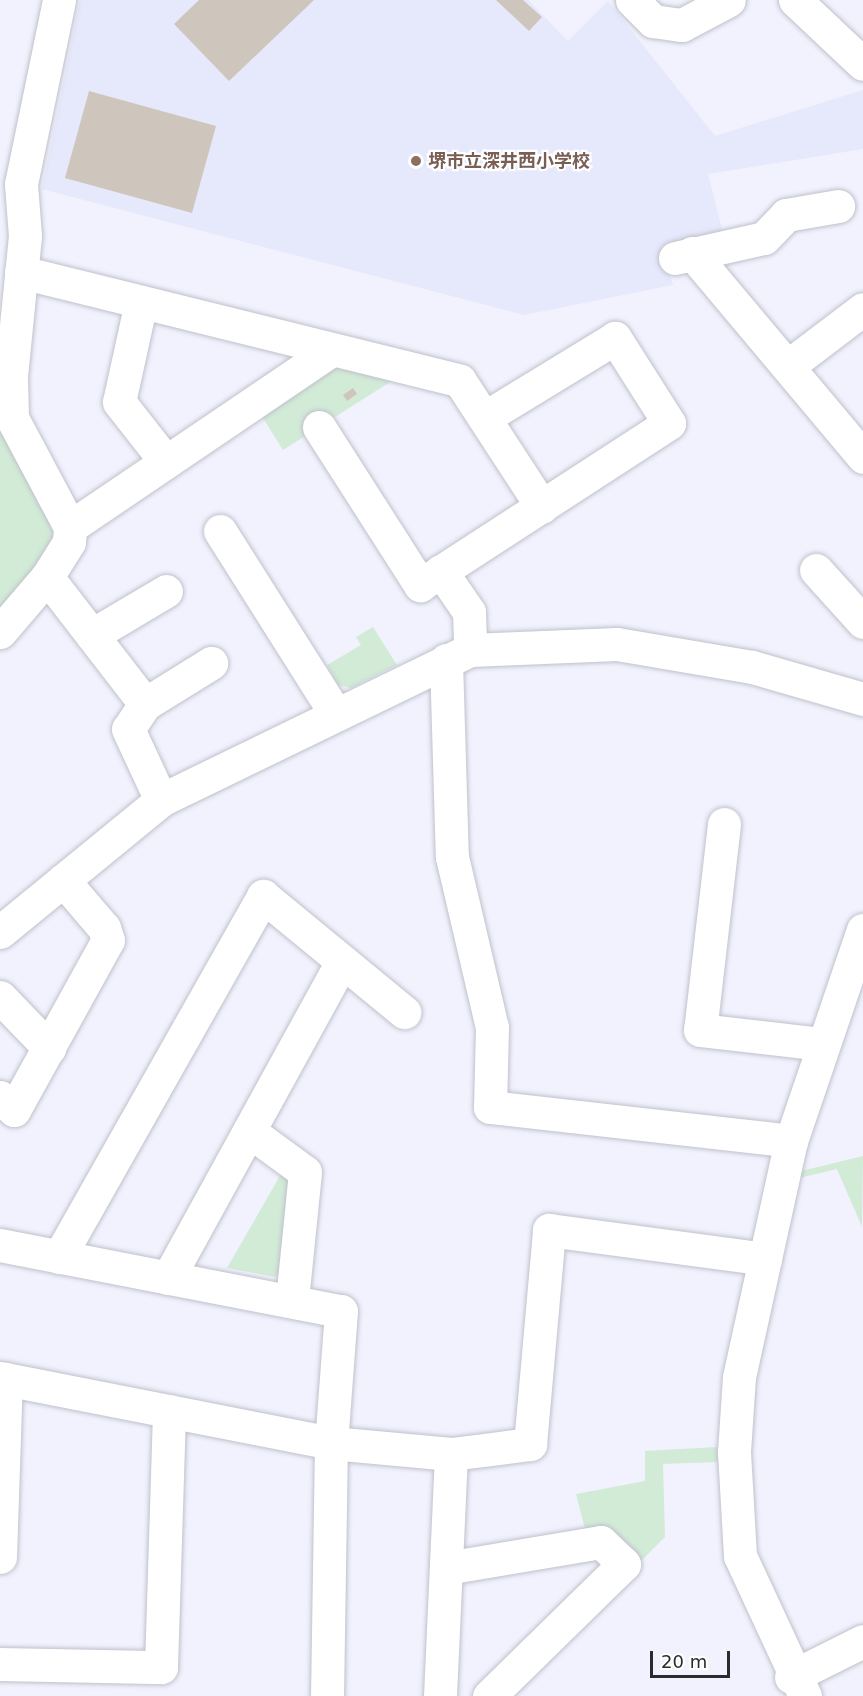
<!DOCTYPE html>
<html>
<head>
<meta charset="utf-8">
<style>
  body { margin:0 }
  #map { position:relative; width:863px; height:1696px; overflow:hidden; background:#f1f2fd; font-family:"DejaVu Sans","Noto Sans JP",sans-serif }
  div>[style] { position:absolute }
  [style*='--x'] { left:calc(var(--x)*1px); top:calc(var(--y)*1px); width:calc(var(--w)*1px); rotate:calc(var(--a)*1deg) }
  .built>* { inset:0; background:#e6e8fb }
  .green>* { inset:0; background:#d2ebd7 }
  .building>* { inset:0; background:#cec6bd }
  .roads { filter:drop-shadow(0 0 2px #bfc1cb) drop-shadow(0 0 2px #bfc1cb) }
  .minor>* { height:33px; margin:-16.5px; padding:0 16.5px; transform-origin:16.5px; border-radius:16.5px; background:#fff }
  .dots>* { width:16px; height:16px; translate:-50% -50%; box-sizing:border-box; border:3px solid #fff; border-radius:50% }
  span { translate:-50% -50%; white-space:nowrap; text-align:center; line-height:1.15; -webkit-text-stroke:4.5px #fff; paint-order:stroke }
  .education-label { font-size:18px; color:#785e54; font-weight:700 }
  .left { translate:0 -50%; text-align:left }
  .scale { position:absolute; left:650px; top:1651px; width:80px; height:27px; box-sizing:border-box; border:3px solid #2b2b2f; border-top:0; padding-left:8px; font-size:18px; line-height:21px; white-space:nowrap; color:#2b2b2f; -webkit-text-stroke:4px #fff; paint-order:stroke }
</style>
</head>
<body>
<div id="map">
  <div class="built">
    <i style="clip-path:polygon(80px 0,528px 0,568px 41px,608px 1px,715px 136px,863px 90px,863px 149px,708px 174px,723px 233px,661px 246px,673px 285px,524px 315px,42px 189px)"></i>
  </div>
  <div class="green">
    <i style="clip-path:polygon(328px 361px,398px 377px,283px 450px,256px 407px)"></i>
    <i style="clip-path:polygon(0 413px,54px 517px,53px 550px,0 617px)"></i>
    <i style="clip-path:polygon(373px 627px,397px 665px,351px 688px,338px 685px,327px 665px,361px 645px,356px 637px)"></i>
    <i style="clip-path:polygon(863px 1156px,862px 1227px,837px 1169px,791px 1180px,793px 1173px)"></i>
    <i style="clip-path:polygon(285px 1167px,292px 1179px,283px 1271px,275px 1277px,227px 1268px)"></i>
    <i style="clip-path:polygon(717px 1447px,718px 1462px,663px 1464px,665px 1537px,639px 1563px,586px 1533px,576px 1494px,645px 1481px,645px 1451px)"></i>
  </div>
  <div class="building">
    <i style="clip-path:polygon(199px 0,314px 0,229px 81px,174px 24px)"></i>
    <i style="clip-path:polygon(496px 0,523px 0,542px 17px,529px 31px)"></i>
    <i style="clip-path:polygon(89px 91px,216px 126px,192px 213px,65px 178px)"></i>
    <i style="clip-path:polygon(353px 388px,357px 394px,347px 401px,343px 395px)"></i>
  </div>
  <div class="roads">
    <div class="minor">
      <i style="--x:632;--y:0;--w:30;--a:45"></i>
      <i style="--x:653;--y:21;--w:29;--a:8"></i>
      <i style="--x:682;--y:25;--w:53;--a:-28"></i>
      <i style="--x:795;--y:0;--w:93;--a:43.3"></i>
      <i style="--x:692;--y:253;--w:266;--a:50"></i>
      <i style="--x:675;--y:258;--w:91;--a:-12.7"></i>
      <i style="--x:764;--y:238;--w:32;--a:-46"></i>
      <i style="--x:786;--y:215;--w:53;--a:-9.8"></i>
      <i style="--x:21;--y:272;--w:452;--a:13.9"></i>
      <i style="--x:460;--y:381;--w:150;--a:56.9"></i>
      <i style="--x:141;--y:302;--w:102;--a:102.4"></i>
      <i style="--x:119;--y:402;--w:76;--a:51.9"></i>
      <i style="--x:788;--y:366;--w:94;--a:-37.2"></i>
      <i style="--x:319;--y:427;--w:188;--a:57.4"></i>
      <i style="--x:420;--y:585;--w:297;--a:-33"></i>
      <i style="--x:669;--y:423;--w:101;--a:-122.4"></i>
      <i style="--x:615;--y:338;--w:153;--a:148.6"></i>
      <i style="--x:70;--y:527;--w:314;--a:-34.1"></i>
      <i style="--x:220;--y:531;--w:215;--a:57.7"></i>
      <i style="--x:816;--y:570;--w:70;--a:47.9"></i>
      <i style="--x:441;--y:571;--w:50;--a:55.7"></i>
      <i style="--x:469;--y:612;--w:38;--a:88"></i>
      <i style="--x:47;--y:577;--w:160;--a:52.3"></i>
      <i style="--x:145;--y:704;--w:30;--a:124"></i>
      <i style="--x:128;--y:729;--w:78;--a:65.1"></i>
      <i style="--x:0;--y:632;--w:72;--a:-49.5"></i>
      <i style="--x:47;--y:577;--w:41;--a:-57.8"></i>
      <i style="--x:69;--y:542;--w:15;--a:-86"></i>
      <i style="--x:70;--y:527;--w:123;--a:-118"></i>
      <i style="--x:12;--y:418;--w:42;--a:-91.4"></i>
      <i style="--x:11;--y:376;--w:141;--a:-84.3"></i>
      <i style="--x:25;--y:236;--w:52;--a:-94.4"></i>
      <i style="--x:21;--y:184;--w:188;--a:-78.3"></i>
      <i style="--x:92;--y:635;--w:86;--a:-30.7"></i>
      <i style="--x:446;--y:660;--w:197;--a:88.3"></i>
      <i style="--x:452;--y:857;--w:175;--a:76.8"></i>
      <i style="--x:492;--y:1027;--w:80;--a:91.4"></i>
      <i style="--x:490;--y:1107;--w:303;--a:6.4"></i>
      <i style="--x:145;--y:704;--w:78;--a:-31.8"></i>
      <i style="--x:724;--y:824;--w:207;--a:96.6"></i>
      <i style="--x:700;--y:1030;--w:123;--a:6.5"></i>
      <i style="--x:0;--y:932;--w:208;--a:-39.3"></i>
      <i style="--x:161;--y:800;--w:343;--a:-25.9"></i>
      <i style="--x:470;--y:650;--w:147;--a:-2.3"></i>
      <i style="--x:617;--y:644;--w:137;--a:9.7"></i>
      <i style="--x:752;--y:667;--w:116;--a:16.1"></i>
      <i style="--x:0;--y:997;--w:71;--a:46.1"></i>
      <i style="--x:0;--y:1097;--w:19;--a:43"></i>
      <i style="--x:14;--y:1110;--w:194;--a:-61.1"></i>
      <i style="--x:108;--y:940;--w:13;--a:-108"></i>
      <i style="--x:104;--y:928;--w:63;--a:-130.5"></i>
      <i style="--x:249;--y:1131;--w:69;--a:36.2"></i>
      <i style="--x:305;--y:1172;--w:130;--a:95.8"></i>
      <i style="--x:0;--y:1245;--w:347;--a:11"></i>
      <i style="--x:341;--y:1311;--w:132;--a:94.3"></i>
      <i style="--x:331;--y:1443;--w:253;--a:90.9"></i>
      <i style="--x:59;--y:1257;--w:415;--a:-60.5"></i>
      <i style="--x:263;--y:896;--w:183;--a:39.4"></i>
      <i style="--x:168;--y:1278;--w:361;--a:-61.2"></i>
      <i style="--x:0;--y:1378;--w:337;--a:11.1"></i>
      <i style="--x:331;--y:1443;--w:121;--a:5.2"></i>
      <i style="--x:451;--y:1454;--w:80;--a:-7.2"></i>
      <i style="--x:530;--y:1444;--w:215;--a:-84.9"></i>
      <i style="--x:549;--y:1230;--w:218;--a:7.6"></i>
      <i style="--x:0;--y:1557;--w:178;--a:-88.1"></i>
      <i style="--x:446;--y:1568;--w:157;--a:-9.5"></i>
      <i style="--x:601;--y:1542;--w:32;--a:44"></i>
      <i style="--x:624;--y:1564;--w:189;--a:135.6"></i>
      <i style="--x:0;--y:1664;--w:161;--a:1.1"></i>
      <i style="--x:161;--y:1667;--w:256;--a:-88.2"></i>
      <i style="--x:791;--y:1677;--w:80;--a:-26.6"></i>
      <i style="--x:440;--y:1696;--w:242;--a:-87.4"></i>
      <i style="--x:805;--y:1696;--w:154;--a:-114.9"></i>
      <i style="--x:740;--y:1556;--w:104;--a:-93.3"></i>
      <i style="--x:734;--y:1452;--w:75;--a:-86.2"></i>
      <i style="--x:739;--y:1377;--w:242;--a:-77.6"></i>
      <i style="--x:791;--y:1141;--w:223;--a:-71.2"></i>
    </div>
  </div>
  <div class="dots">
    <i style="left:416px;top:161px;background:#8d6e63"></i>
  </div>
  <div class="education-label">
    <span class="left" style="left:428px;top:161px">堺市立深井西小学校</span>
  </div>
  <div class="scale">20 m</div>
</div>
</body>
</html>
